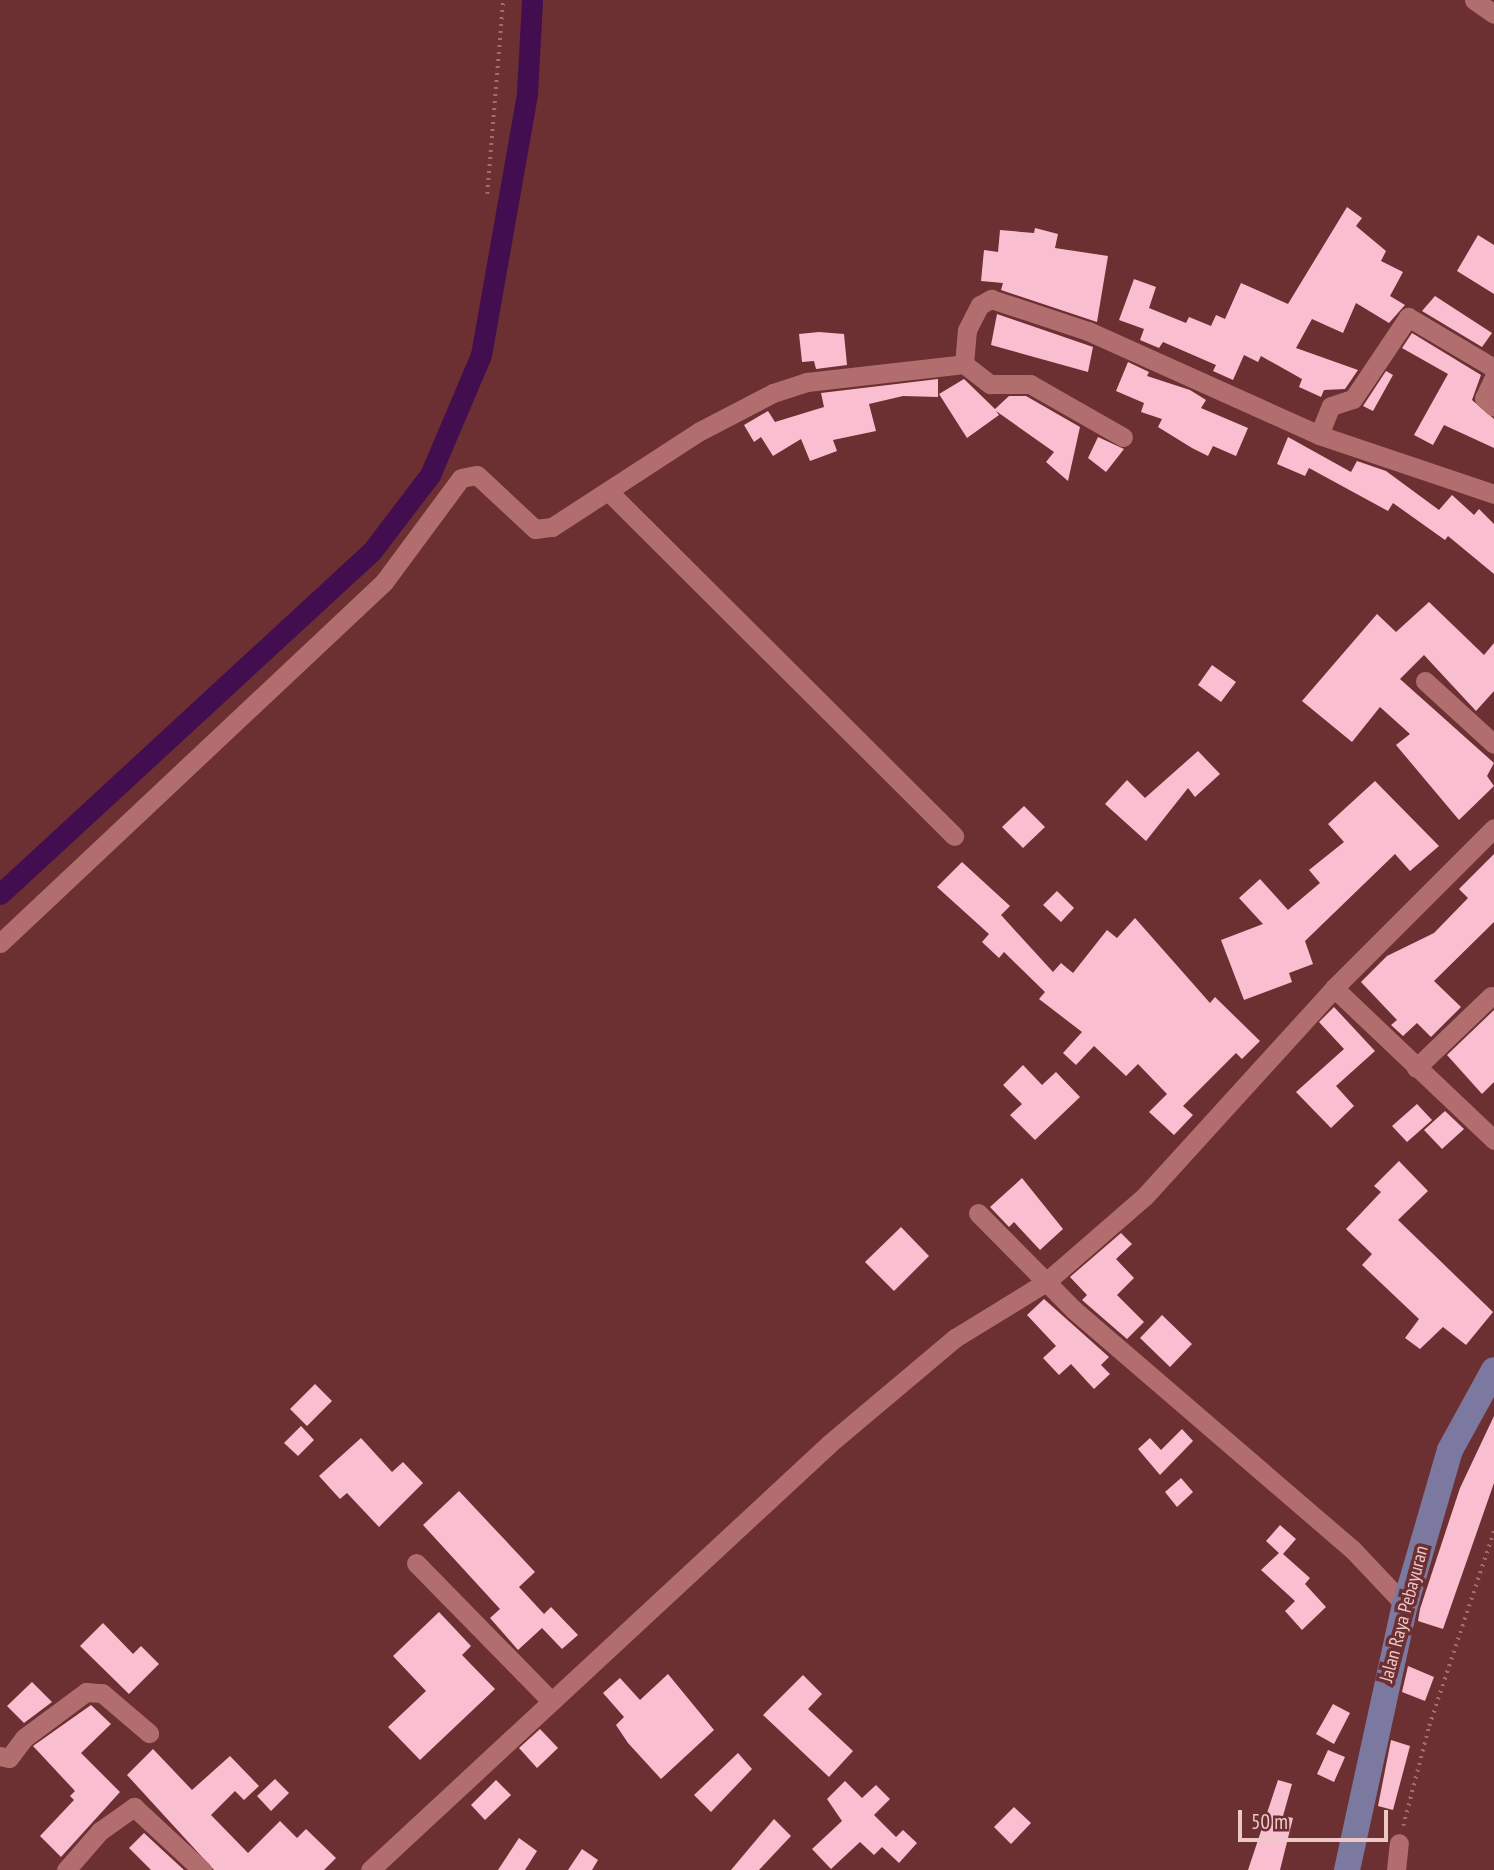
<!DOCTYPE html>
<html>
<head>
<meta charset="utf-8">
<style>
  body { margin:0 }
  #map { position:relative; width:1494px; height:1870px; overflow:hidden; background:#6c2f32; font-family:"PT Sans Narrow",sans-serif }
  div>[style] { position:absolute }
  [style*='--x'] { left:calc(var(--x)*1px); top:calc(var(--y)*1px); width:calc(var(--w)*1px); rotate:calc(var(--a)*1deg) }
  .canal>* { height:21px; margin:-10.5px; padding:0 10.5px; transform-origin:10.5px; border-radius:10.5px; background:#420e4f }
  .building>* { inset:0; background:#f9bfd0 }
  .path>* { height:3.5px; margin-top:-1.75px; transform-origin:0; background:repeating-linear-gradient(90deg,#a16e6f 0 2px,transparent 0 7px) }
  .minor>* { height:19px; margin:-9.5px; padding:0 9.5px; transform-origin:9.5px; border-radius:9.5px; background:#b26d6e }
  .major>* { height:26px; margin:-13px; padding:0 13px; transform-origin:13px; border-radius:13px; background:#7c79a0 }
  span { translate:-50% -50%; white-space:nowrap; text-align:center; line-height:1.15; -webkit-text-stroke:7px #6c2f32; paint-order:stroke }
  .street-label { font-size:19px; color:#eec8c7 }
  .scale { position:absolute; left:1238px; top:1810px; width:150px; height:32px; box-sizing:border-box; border:4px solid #eec8c7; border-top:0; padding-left:9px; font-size:21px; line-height:24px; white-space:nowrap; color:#eec8c7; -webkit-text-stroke:5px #6c2f32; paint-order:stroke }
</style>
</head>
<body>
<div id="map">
  <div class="canal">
    <i style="--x:0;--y:894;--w:506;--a:-42.68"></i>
    <i style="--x:372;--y:551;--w:96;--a:-52.7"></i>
    <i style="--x:430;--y:475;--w:130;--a:-67"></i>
    <i style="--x:481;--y:355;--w:266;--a:-80"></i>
    <i style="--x:527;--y:93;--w:93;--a:-86.9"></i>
  </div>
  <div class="building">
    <i style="clip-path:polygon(1347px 207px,1362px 218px,1356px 226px,1386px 251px,1381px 261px,1403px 272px,1390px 296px,1405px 305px,1389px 323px,1356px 303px,1343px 333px,1312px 319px,1296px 348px,1358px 370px,1345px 389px,1324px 390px,1321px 397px,1299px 387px,1302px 379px,1261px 356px,1258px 362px,1244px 355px,1233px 380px,1213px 371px,1216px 365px,1163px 342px,1159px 348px,1140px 340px,1144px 329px,1119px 320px,1134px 279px,1156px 287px,1149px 308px,1186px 323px,1189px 317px,1211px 326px,1216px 315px,1225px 319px,1241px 283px,1288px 304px)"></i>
    <i style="clip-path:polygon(1035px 228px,1058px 234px,1055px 248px,1108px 256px,1097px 322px,1001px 290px,1003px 283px,981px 281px,984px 250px,998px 252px,1000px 230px,1034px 233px)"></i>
    <i style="clip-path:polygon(1478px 235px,1494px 245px,1494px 294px,1457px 271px)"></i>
    <i style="clip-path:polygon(1435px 296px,1492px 333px,1482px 347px,1422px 311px)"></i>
    <i style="clip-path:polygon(997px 314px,1093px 347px,1088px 372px,991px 345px)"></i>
    <i style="clip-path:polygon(819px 332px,844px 334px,847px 365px,816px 369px,814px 361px,802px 362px,799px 334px)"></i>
    <i style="clip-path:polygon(1412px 333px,1481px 375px,1472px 400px,1494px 419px,1494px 448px,1444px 425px,1433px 445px,1414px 435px,1448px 374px,1402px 348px)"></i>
    <i style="clip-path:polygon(1128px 362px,1149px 372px,1147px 376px,1190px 390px,1206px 400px,1201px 408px,1248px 428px,1236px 456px,1213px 446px,1208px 456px,1192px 448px,1158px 427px,1162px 419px,1141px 412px,1144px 403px,1116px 391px)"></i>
    <i style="clip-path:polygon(1386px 371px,1393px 375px,1373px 411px,1363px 406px)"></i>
    <i style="clip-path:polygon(938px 379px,938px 397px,903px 396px,869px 404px,876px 431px,833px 440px,837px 451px,810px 461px,801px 439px,773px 456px,761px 437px,754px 442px,744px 425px,768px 411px,775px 422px,824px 407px,821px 393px)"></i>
    <i style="clip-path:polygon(964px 379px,995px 409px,1009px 396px,1026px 396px,1080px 427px,1068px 481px,1046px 462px,1054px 452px,996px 411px,999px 415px,967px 438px,939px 394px)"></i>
    <i style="clip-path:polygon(1098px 437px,1124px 449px,1106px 472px,1088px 458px)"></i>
    <i style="clip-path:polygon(1288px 437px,1351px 472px,1357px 461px,1386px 471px,1439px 510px,1452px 495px,1474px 515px,1479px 509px,1494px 524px,1494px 574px,1448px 536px,1445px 540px,1393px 503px,1388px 511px,1309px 468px,1305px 476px,1277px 464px)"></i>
    <i style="clip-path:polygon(1429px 602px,1484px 655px,1494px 643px,1494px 691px,1476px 711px,1424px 655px,1400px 679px,1494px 763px,1487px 776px,1494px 786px,1459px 820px,1396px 745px,1410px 734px,1380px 707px,1352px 742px,1302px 701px,1377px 614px,1396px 632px)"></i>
    <i style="clip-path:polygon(1212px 665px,1236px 682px,1221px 702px,1198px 685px)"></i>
    <i style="clip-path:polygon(1198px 751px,1220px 774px,1195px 797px,1188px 788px,1146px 841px,1105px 804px,1127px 780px,1145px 798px)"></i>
    <i style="clip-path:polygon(1375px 781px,1439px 846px,1410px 871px,1395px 854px,1305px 941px,1313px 964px,1289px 973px,1292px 982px,1244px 1000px,1221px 940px,1263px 924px,1239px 898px,1260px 879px,1288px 910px,1320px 883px,1309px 870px,1344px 842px,1328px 824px)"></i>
    <i style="clip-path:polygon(1024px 806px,1045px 827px,1023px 848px,1002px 827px)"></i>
    <i style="clip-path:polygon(1494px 854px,1494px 922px,1434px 981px,1461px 1007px,1431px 1037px,1417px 1023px,1403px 1036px,1391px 1025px,1397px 1020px,1361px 982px,1387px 956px,1434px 933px,1468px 898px,1459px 889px)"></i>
    <i style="clip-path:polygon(962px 862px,1010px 906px,1001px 915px,1053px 972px,1061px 963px,1073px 973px,1107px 930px,1117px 938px,1135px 918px,1210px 1003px,1215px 997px,1260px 1041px,1242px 1059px,1236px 1053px,1183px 1106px,1193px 1115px,1174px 1135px,1149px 1112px,1167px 1094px,1138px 1064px,1126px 1076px,1094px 1046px,1076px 1065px,1063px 1053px,1082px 1032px,1039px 999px,1045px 992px,1004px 952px,999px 958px,982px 942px,989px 934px,937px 887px)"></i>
    <i style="clip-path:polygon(1057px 891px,1074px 908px,1061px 922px,1043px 905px)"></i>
    <i style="clip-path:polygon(1334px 1007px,1375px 1051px,1336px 1086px,1354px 1106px,1331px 1128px,1296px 1092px,1344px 1049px,1319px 1022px)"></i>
    <i style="clip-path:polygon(1494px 1010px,1494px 1082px,1482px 1094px,1447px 1055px)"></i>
    <i style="clip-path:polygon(1023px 1065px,1042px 1085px,1056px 1072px,1080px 1097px,1035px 1140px,1010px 1115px,1022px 1104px,1003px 1085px)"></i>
    <i style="clip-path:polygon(1417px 1104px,1432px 1120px,1407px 1142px,1392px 1126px)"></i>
    <i style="clip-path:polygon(1445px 1111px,1464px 1129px,1442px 1149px,1424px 1130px)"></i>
    <i style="clip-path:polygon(1399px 1161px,1428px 1191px,1398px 1220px,1493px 1312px,1466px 1345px,1443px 1327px,1420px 1349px,1405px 1338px,1419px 1319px,1362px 1265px,1372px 1254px,1346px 1229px,1381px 1192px,1374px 1186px)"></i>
    <i style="clip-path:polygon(1022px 1178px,1063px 1229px,1040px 1250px,1014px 1222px,1009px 1227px,990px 1207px)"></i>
    <i style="clip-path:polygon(901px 1227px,929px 1256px,894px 1291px,865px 1262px)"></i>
    <i style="clip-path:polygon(1121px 1233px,1132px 1244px,1116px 1259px,1134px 1278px,1117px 1295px,1144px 1322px,1127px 1339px,1082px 1300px,1087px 1295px,1070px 1277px)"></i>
    <i style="clip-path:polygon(1044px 1299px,1109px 1357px,1101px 1365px,1110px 1374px,1094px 1389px,1071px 1364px,1059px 1375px,1043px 1358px,1056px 1346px,1027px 1315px)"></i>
    <i style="clip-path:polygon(1162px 1315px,1192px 1344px,1170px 1367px,1140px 1338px)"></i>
    <i style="clip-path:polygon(315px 1384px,332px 1401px,307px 1426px,290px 1409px)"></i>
    <i style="clip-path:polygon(1494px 1416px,1494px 1483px,1443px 1629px,1418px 1621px,1420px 1609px,1460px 1488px)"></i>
    <i style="clip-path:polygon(301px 1426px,314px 1440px,298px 1456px,284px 1443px)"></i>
    <i style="clip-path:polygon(1182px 1429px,1193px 1441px,1160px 1475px,1138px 1449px,1150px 1438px,1161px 1450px)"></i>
    <i style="clip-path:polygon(361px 1438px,392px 1472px,403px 1462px,423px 1483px,379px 1527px,347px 1493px,340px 1499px,319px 1476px)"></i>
    <i style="clip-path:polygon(1181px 1478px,1193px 1492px,1177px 1507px,1165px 1492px)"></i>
    <i style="clip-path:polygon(459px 1491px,535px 1572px,519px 1587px,544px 1614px,551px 1607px,578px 1635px,562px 1649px,542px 1628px,518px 1650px,490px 1618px,500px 1609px,423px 1525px)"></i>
    <i style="clip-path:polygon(1280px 1525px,1296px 1539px,1283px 1554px,1310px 1578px,1305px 1584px,1326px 1607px,1302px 1630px,1285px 1611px,1295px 1601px,1261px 1570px,1279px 1553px,1266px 1541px)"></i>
    <i style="clip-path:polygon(439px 1612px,471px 1646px,462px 1655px,495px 1689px,420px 1760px,388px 1727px,426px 1691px,393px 1656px)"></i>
    <i style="clip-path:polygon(103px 1623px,133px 1654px,141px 1646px,159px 1664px,129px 1694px,80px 1646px)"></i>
    <i style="clip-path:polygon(1408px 1666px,1434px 1677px,1425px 1701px,1402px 1692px)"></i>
    <i style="clip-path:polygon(668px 1674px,714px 1730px,661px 1779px,628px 1743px,616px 1725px,624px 1717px,603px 1693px,620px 1678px,640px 1700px)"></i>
    <i style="clip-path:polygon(803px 1675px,822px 1694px,808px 1709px,853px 1751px,829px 1777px,763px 1715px)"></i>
    <i style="clip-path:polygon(32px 1682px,52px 1702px,24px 1723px,7px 1706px)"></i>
    <i style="clip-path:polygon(1333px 1704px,1350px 1713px,1334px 1744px,1316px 1734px)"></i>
    <i style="clip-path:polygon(91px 1705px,111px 1724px,81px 1753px,120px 1792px,61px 1857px,40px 1836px,74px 1800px,70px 1796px,75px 1791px,33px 1746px)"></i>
    <i style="clip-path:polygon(540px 1729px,558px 1748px,537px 1768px,519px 1748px)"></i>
    <i style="clip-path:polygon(1391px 1740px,1410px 1746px,1393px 1810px,1378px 1806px)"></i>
    <i style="clip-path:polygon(153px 1749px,192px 1790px,230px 1756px,259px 1786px,244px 1800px,235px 1791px,211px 1815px,248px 1853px,280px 1821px,297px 1838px,306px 1829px,336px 1858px,324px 1870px,214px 1870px,127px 1775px)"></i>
    <i style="clip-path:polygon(1328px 1750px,1345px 1757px,1334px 1782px,1317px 1774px)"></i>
    <i style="clip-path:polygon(738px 1753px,752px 1769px,711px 1812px,694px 1795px)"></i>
    <i style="clip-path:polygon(275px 1779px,289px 1793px,271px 1811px,257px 1796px)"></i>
    <i style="clip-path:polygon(496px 1780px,511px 1795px,485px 1820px,471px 1805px)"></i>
    <i style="clip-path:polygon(1278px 1780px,1292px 1784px,1283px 1816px,1293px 1818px,1280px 1870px,1248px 1870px)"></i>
    <i style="clip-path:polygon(845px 1781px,862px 1798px,876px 1785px,890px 1799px,874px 1815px,896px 1837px,903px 1830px,917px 1843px,899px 1863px,882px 1847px,874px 1855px,860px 1842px,831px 1869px,812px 1849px,842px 1821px,827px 1799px)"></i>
    <i style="clip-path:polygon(1014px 1807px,1031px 1823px,1011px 1844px,994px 1827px)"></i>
    <i style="clip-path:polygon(774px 1819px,791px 1836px,759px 1870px,731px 1870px)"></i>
    <i style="clip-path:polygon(144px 1833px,184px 1870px,151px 1870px,129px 1848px)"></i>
    <i style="clip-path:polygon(519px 1838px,537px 1851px,525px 1870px,498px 1870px)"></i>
    <i style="clip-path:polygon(582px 1849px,598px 1860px,592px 1870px,568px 1870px)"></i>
  </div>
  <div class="path">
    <i style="--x:487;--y:194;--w:195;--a:-85.3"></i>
    <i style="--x:1403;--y:1826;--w:103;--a:-75.4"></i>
    <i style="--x:1429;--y:1726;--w:206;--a:-71.6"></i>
  </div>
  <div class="minor">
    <i style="--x:1474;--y:0;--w:24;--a:35"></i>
    <i style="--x:964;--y:364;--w:33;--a:38"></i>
    <i style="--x:990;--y:384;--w:40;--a:0"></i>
    <i style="--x:1030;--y:384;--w:107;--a:29.7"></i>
    <i style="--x:1494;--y:377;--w:23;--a:115"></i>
    <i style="--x:1484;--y:398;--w:13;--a:42"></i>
    <i style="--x:1319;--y:435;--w:31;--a:-68"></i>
    <i style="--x:1331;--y:406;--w:23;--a:-18"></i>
    <i style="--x:1353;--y:399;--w:99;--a:-56.1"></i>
    <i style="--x:1408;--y:317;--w:100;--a:30.7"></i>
    <i style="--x:610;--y:493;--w:486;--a:44.9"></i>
    <i style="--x:1425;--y:681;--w:93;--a:42.4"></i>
    <i style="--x:0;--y:943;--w:527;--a:-43.23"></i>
    <i style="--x:384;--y:582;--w:129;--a:-53.5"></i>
    <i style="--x:461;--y:478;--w:16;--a:-11"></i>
    <i style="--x:477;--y:475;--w:79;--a:43"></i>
    <i style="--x:535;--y:529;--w:17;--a:-7"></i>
    <i style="--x:552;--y:527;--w:176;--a:-33"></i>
    <i style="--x:700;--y:431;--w:82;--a:-27.5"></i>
    <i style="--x:773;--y:393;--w:36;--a:-18"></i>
    <i style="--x:807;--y:382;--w:158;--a:-6.5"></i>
    <i style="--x:964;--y:364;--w:34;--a:-85"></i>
    <i style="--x:967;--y:330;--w:28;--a:-63"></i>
    <i style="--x:980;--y:305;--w:13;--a:-29"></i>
    <i style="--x:991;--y:299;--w:102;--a:18.3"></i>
    <i style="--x:1088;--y:331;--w:253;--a:24.2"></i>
    <i style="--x:1319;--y:435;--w:185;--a:18.6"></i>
    <i style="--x:1334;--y:988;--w:221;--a:43.5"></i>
    <i style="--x:1416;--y:1068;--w:104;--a:-43.8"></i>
    <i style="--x:978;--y:1213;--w:136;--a:45.3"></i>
    <i style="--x:1074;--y:1310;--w:368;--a:40.7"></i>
    <i style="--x:1353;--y:1550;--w:76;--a:46.6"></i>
    <i style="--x:416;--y:1563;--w:193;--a:45.6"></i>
    <i style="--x:0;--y:1756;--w:9;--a:13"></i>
    <i style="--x:9;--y:1758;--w:25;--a:-53"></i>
    <i style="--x:24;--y:1738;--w:77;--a:-36.6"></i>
    <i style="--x:86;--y:1692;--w:16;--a:4"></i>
    <i style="--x:102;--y:1693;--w:62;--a:40.4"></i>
    <i style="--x:66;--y:1870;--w:52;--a:-48.9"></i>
    <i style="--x:100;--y:1831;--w:42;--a:-35.2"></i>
    <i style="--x:134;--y:1807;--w:93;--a:42.8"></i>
    <i style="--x:370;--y:1870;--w:626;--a:-42.86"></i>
    <i style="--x:829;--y:1444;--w:165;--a:-40.1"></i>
    <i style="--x:955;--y:1338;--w:107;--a:-31.6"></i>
    <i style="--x:1046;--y:1282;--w:131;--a:-41"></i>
    <i style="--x:1145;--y:1196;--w:281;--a:-47.7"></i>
    <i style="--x:1334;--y:988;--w:226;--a:-45"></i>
    <i style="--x:1396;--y:1870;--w:27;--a:-84"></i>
  </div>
  <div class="major">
    <i style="--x:1347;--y:1870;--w:271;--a:-77.7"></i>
    <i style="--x:1405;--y:1605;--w:161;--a:-73.8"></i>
    <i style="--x:1450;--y:1450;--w:91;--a:-61.2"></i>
  </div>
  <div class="street-label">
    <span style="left:1404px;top:1614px;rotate:-75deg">Jalan Raya Pebayuran</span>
  </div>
  <div class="scale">50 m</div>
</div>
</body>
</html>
